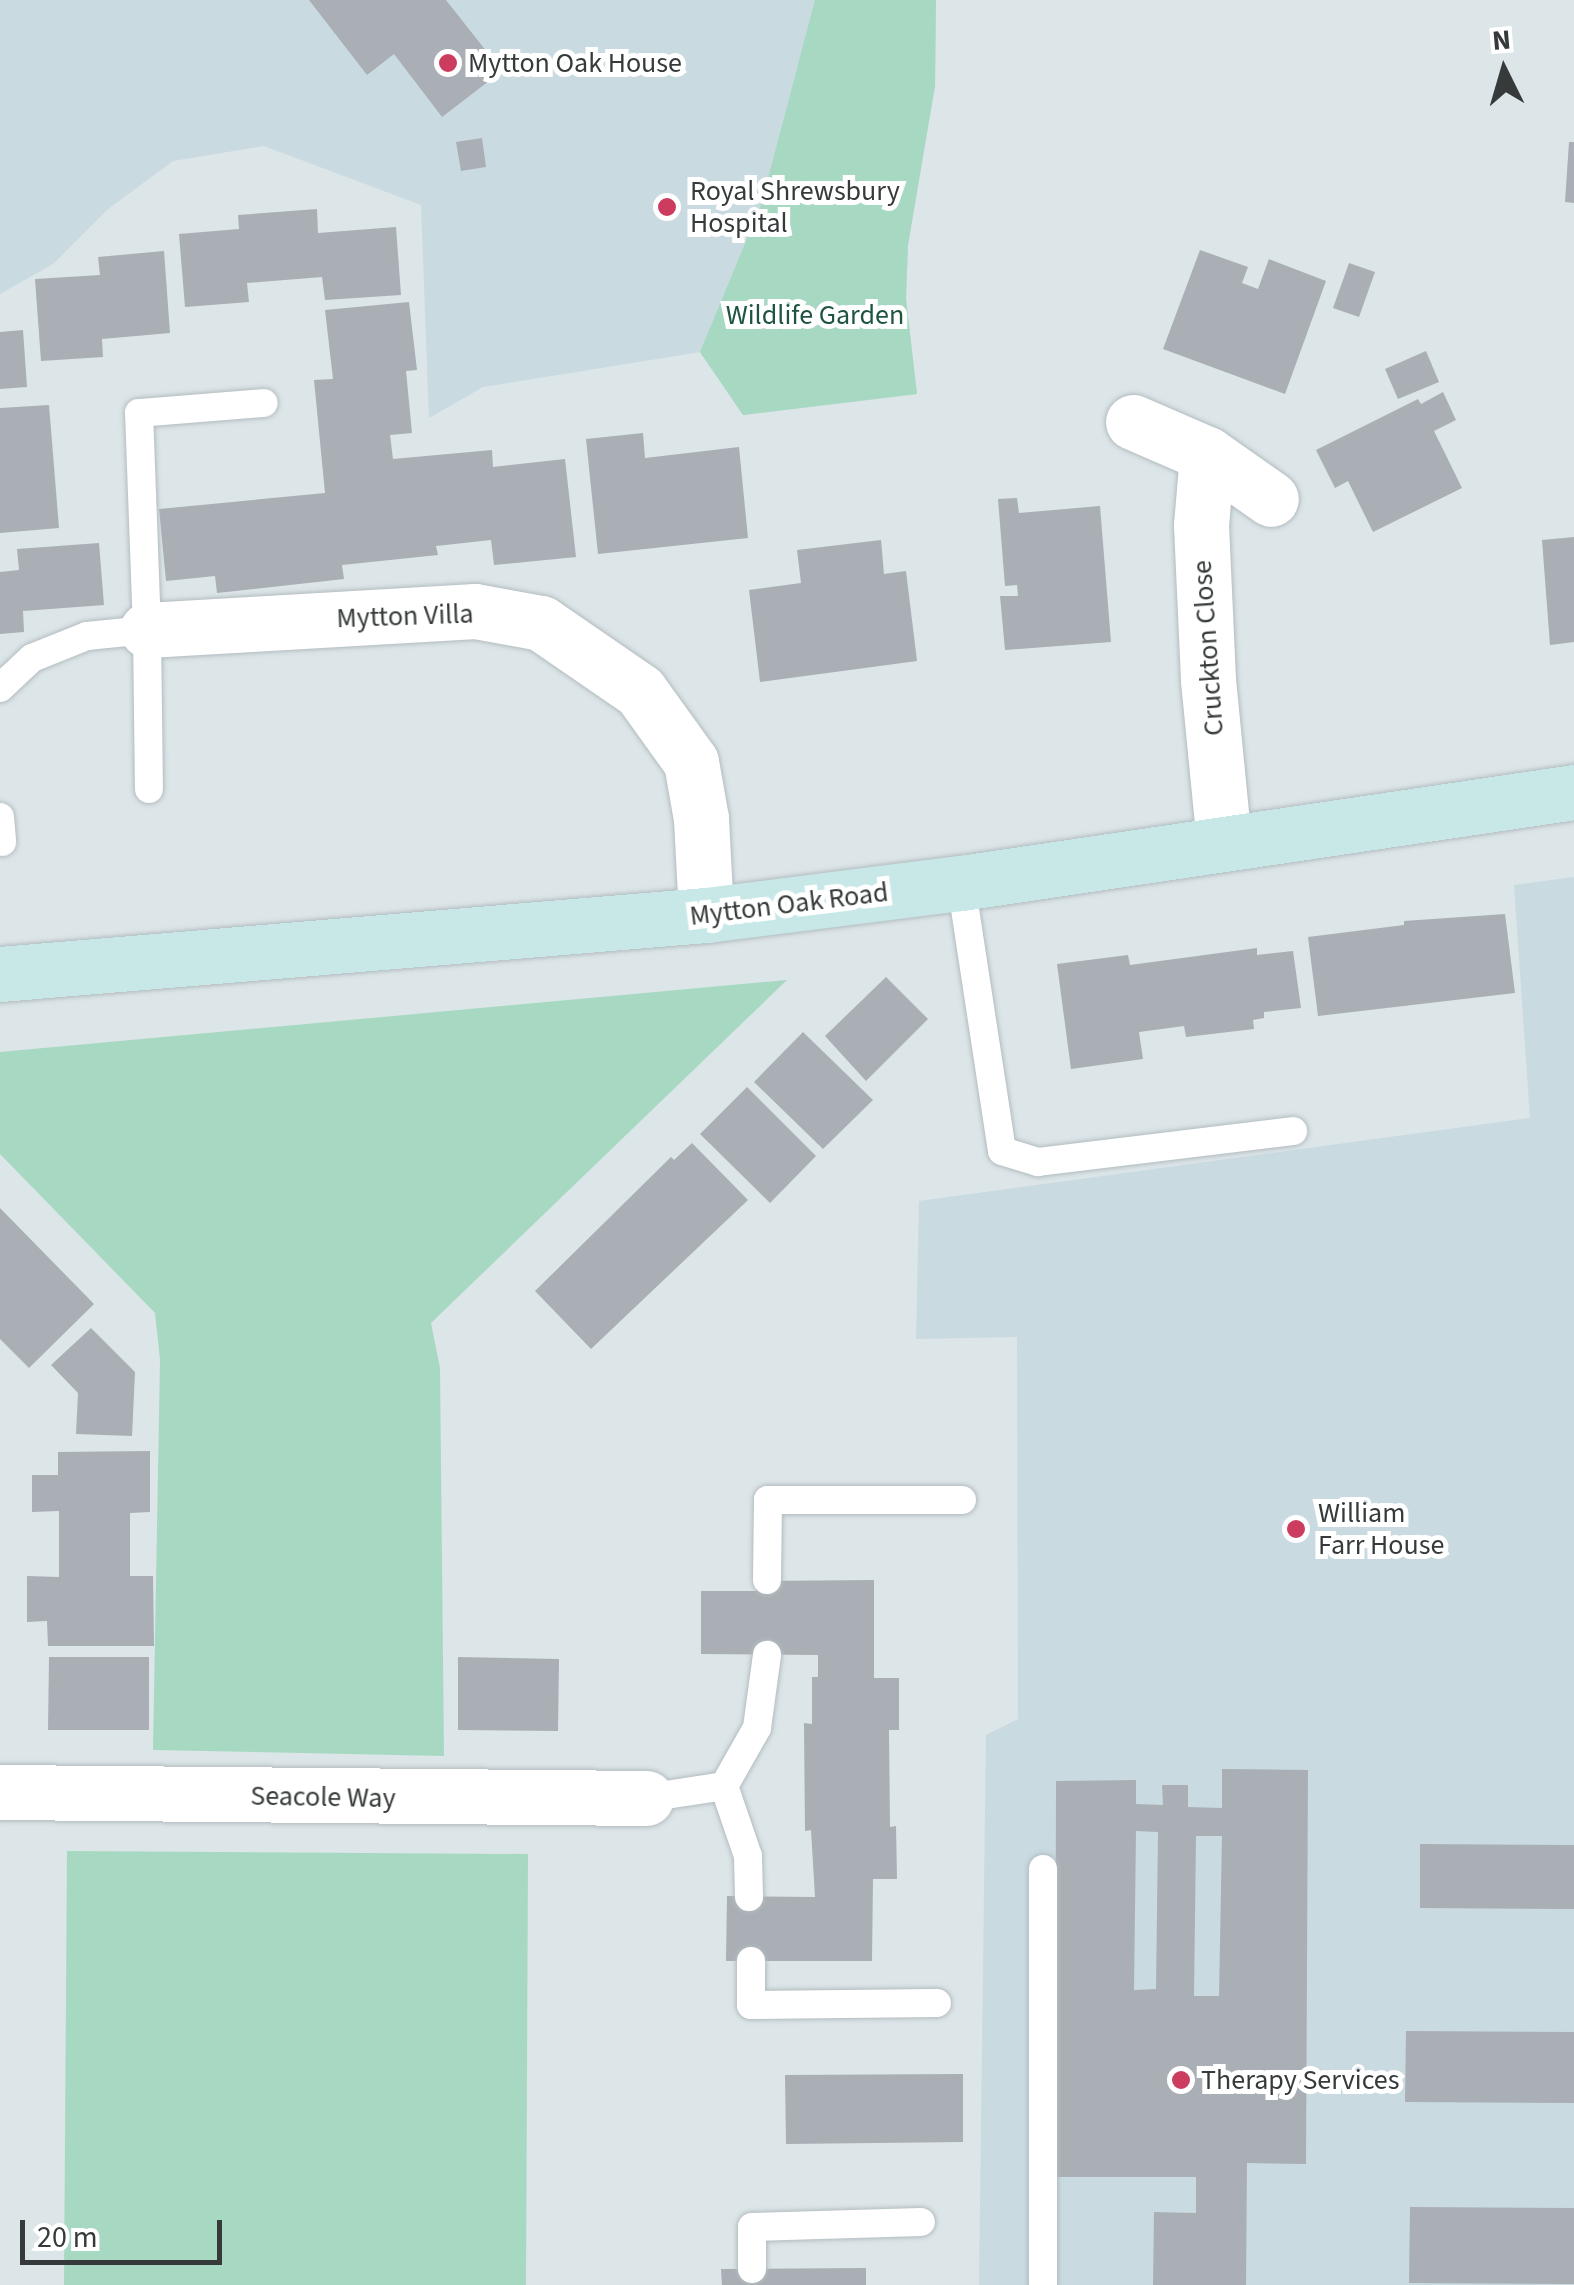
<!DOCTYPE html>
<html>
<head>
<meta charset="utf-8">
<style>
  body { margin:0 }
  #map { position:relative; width:1574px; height:2285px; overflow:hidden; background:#dce5e8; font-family:"Source Sans 3",sans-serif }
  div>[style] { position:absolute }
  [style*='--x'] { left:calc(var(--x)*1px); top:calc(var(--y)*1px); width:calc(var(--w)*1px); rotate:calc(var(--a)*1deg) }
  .built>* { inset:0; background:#c9dae1 }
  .green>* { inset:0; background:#a7d9c2 }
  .building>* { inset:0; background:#a9afb5 }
  .roads { filter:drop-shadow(0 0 2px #b3bcc0) drop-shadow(0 0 2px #b3bcc0) }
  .service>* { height:28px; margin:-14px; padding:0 14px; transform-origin:14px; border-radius:14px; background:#fff }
  .minor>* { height:55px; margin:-27.5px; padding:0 27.5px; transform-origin:27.5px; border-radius:27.5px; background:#fff }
  .secondary>* { height:55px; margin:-27.5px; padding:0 27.5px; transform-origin:27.5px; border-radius:27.5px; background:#c8e8e8 }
  .dots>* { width:28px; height:28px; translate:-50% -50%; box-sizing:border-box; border:5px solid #fff; border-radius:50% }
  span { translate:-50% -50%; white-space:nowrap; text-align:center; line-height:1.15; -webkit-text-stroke:10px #fff; paint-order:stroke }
  .poi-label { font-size:28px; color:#363a3b }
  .left { translate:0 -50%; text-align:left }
  .park-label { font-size:28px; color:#1f5540 }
  .street-label { font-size:28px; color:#363a3b }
  .north { position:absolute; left:1454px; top:20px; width:100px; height:100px; -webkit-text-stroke:8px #fff; paint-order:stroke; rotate:355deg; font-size:28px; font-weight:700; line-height:40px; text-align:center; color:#363a3b }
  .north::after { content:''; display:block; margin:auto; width:35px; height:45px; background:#363a3b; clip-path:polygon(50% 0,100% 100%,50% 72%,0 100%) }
  .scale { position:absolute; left:20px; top:2220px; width:202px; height:45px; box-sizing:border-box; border:5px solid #363a3b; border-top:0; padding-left:12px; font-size:30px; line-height:35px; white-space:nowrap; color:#363a3b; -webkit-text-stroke:8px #fff; paint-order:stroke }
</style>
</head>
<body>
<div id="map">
  <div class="built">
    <i style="clip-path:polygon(0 0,936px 0,935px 86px,908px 245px,906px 299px,917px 394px,743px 415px,700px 352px,483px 387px,429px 418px,421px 205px,264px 146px,173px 161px,108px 209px,53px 264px,0 294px)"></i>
    <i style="clip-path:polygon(1574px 877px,1574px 2285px,979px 2285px,986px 1735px,1018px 1719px,1017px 1337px,916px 1339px,919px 1201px,1530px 1118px,1514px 885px)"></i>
  </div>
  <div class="green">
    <i style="clip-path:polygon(815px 0,936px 0,935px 86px,908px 245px,906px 299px,917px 394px,743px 415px,700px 352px,761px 205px)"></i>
    <i style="clip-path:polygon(787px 980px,431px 1323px,440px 1368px,444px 1756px,153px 1750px,160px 1360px,155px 1313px,0 1154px,0 1052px)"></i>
    <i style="clip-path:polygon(67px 1851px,528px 1854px,526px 2285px,64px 2285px)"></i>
  </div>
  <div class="building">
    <i style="clip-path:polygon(309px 0,446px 0,502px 71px,442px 117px,394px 54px,367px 75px)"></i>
    <i style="clip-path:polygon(482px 138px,486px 167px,461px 171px,456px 142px)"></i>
    <i style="clip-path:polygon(1569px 142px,1574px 142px,1574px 203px,1565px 202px)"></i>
    <i style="clip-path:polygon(317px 209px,318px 233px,396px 227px,401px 295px,325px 300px,322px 277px,247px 283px,249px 302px,185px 307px,179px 234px,239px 229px,238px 215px)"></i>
    <i style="clip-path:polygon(1200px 250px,1248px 267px,1242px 283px,1258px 289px,1269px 259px,1326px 281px,1285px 394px,1163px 349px)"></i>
    <i style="clip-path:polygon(164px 251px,170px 333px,102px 339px,103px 357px,41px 361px,35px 279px,100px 275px,98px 257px)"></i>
    <i style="clip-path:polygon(1349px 263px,1375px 272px,1359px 317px,1333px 308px)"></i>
    <i style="clip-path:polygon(409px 302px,417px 370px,406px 371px,412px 433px,390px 435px,393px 459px,492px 450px,493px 467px,565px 459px,576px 557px,494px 565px,491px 540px,436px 546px,438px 555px,342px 565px,344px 579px,217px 593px,215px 576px,166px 581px,159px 509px,325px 493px,314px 380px,333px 379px,325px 310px)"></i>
    <i style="clip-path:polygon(23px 330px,27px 387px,0 389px,0 332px)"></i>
    <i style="clip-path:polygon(1426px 351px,1439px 382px,1398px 399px,1385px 369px)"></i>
    <i style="clip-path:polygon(1443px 392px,1456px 420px,1434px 431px,1462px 488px,1373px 532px,1348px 481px,1335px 488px,1316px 450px,1418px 399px,1421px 404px)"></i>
    <i style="clip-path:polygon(49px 405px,59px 528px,0 533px,0 408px)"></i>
    <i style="clip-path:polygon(643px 433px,645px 458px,739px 447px,748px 538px,598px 554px,586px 439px)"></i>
    <i style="clip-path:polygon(1017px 498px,1019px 513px,1100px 506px,1111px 642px,1005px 650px,1000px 596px,1018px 596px,1017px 585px,1005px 586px,998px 499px)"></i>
    <i style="clip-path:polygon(1574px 537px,1574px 642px,1550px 645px,1542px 540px)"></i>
    <i style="clip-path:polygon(881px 540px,884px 574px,906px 571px,917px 661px,760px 682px,749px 590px,801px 583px,797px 550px)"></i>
    <i style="clip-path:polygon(99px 543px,104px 605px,23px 611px,24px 632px,0 634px,0 572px,19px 570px,17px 549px)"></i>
    <i style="clip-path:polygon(1505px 914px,1515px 993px,1318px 1016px,1308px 937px,1404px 925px,1404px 921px)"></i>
    <i style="clip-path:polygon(1257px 948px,1257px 955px,1293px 951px,1301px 1008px,1264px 1012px,1264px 1018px,1253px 1020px,1254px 1029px,1186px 1037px,1184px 1026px,1139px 1032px,1143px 1059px,1071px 1069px,1057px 964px,1128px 955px,1130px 965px)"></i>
    <i style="clip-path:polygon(886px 977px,928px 1019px,866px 1081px,825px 1036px)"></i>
    <i style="clip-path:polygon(803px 1032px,873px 1100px,823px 1149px,754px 1082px)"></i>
    <i style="clip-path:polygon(747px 1087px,816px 1156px,770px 1203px,700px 1134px)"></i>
    <i style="clip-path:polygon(692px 1143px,748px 1200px,591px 1349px,535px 1291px,671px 1157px,674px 1160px)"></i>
    <i style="clip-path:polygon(0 1208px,94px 1304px,29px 1368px,0 1339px)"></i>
    <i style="clip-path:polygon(91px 1328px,135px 1372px,132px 1436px,76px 1434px,78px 1393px,51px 1365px)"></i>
    <i style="clip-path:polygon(150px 1451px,150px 1512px,130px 1513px,130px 1576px,153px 1576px,154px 1646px,48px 1646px,47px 1621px,27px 1622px,27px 1576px,59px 1577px,59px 1511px,32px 1512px,32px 1475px,58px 1475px,58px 1452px)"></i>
    <i style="clip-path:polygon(874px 1580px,874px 1678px,899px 1678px,899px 1730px,889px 1730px,890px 1827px,896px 1826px,897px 1879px,873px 1879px,872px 1961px,726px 1961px,727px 1896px,815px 1897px,811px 1830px,805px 1831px,804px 1723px,812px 1724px,812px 1677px,818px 1677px,818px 1655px,701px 1654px,701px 1591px,756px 1591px,755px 1581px)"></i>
    <i style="clip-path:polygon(49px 1657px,149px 1657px,149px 1730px,48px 1730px)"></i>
    <i style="clip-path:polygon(458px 1657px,559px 1659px,558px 1731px,458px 1730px)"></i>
    <i style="clip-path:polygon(evenodd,1222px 1769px,1308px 1770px,1306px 2164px,1247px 2163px,1246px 2285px,1153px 2285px,1154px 2212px,1196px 2213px,1196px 2177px,1055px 2177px,1056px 1781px,1136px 1780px,1136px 1804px,1163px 1805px,1162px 1785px,1188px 1785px,1188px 1807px,1222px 1808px,1222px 1769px,1136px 1831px,1158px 1832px,1156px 1989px,1134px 1990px,1136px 1831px,1222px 1769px,1196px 1836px,1222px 1836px,1219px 1996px,1194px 1996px,1196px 1836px)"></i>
    <i style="clip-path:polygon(1420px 1844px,1574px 1845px,1574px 1909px,1420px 1908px)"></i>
    <i style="clip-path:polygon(1406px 2031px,1574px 2032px,1574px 2103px,1405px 2102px)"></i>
    <i style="clip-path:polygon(963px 2074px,963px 2142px,786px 2144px,785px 2075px)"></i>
    <i style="clip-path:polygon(1410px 2207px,1574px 2208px,1574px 2284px,1409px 2283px)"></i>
    <i style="clip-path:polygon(866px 2268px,866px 2285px,722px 2285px,721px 2269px)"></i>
  </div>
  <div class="roads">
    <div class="service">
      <i style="--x:147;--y:630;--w:159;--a:89.3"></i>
      <i style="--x:0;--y:688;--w:44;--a:-43.2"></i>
      <i style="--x:32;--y:658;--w:59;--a:-21.8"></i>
      <i style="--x:87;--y:636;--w:60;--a:-5.7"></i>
      <i style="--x:147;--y:630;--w:217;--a:-92.1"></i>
      <i style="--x:139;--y:413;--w:125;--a:-4.6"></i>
      <i style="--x:0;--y:817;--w:25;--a:85"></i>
      <i style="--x:961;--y:883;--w:271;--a:81.3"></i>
      <i style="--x:1002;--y:1151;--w:38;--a:17"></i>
      <i style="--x:1038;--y:1162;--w:257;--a:-6.9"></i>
      <i style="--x:767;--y:1580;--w:80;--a:-89.3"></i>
      <i style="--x:768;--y:1500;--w:194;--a:0"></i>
      <i style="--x:724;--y:1786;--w:74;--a:71.1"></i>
      <i style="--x:748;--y:1856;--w:41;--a:88.6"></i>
      <i style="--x:646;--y:1798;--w:79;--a:-8.7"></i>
      <i style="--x:724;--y:1786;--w:67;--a:-60.4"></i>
      <i style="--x:757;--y:1728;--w:74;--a:-82.2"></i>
      <i style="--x:1043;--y:1869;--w:416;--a:90"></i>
      <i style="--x:751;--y:1961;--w:44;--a:90"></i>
      <i style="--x:751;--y:2005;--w:186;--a:-0.6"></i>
      <i style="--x:752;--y:2269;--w:42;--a:-90"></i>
      <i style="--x:752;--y:2227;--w:169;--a:-1.7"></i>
    </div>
    <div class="minor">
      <i style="--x:1133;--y:422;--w:81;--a:23.4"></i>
      <i style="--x:1207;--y:454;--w:78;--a:35.1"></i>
      <i style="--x:1207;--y:454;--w:71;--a:94.8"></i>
      <i style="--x:1201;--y:525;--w:155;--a:87.4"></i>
      <i style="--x:1208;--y:680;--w:164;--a:84.4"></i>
      <i style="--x:147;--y:630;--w:329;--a:-3.3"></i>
      <i style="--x:475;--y:611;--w:67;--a:10.3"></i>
      <i style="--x:541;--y:623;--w:120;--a:34.5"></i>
      <i style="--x:640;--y:691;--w:87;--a:54.3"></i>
      <i style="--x:691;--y:762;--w:58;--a:80"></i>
      <i style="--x:701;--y:819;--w:96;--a:87"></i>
      <i style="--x:0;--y:1792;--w:646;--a:0.53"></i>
    </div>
    <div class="secondary">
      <i style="--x:0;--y:974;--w:708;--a:-4.78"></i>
      <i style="--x:706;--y:915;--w:257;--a:-7.2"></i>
      <i style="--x:961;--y:883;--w:620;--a:-8.44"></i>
    </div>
  </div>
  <div class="dots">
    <i style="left:448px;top:63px;background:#cb3c5e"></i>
    <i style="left:667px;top:207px;background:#cb3c5e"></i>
    <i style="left:1296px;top:1529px;background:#cb3c5e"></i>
    <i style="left:1181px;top:2080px;background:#cb3c5e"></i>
  </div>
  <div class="poi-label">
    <span class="left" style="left:468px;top:63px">Mytton Oak House</span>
    <span class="left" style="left:690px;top:207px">Royal Shrewsbury<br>Hospital</span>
    <span class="left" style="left:1318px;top:1529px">William<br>Farr House</span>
    <span class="left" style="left:1201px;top:2080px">Therapy Services</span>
  </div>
  <div class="park-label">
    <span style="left:815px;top:315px">Wildlife Garden</span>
  </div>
  <div class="street-label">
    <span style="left:405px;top:616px;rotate:-2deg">Mytton Villa</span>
    <span style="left:1208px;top:648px;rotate:-94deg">Cruckton Close</span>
    <span style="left:789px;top:904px;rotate:-7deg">Mytton Oak Road</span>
    <span style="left:323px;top:1797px;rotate:1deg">Seacole Way</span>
  </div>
  <div class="north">N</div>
  <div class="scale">20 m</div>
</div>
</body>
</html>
